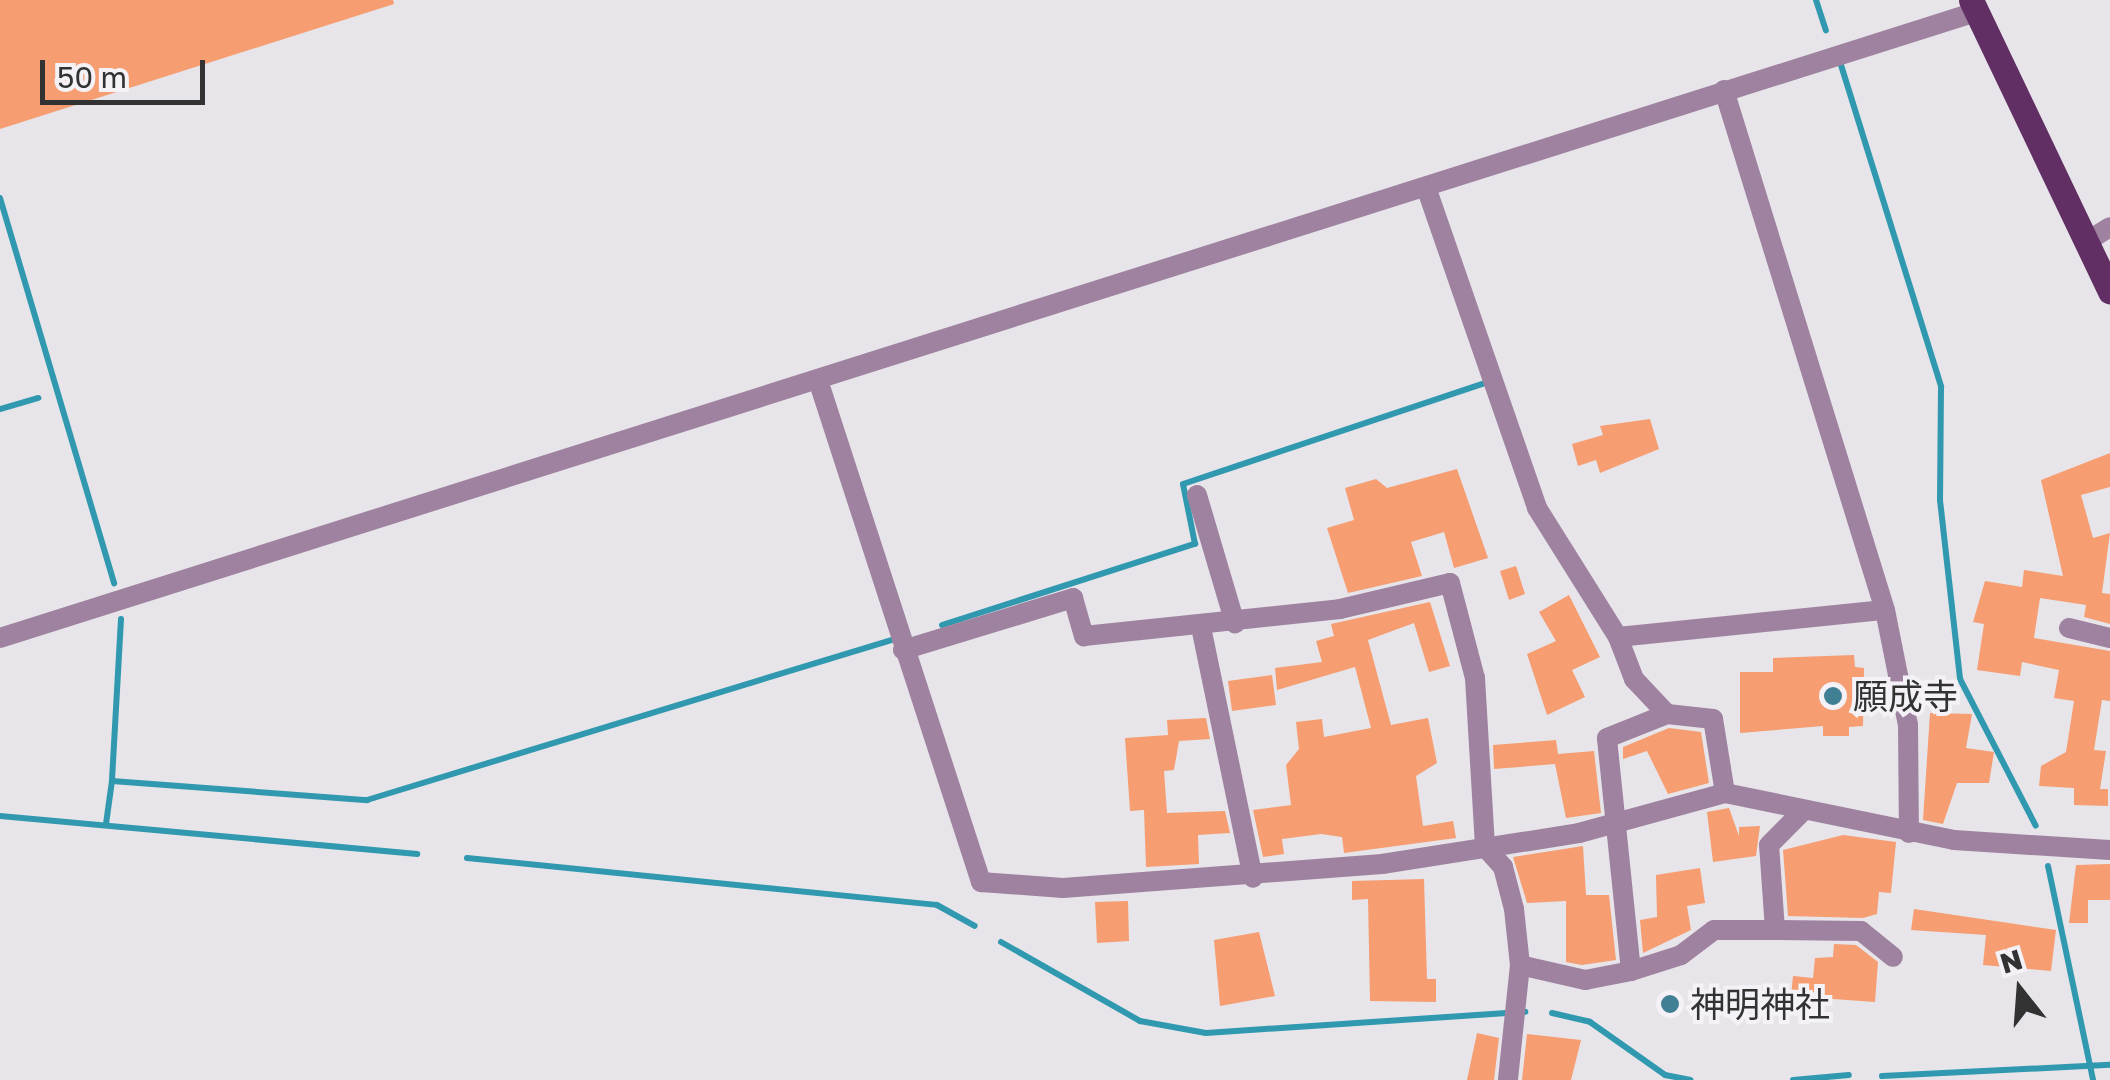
<!DOCTYPE html>
<html>
<head>
<meta charset="utf-8">
<style>
  body { margin:0 }
  #map { position:relative; width:2110px; height:1080px; overflow:hidden; background:#e7e5e9; font-family:"Golos Text","Noto Sans JP",sans-serif }
  div>[style] { position:absolute }
  [style*='--x'] { left:calc(var(--x)*1px); top:calc(var(--y)*1px); width:calc(var(--w)*1px); rotate:calc(var(--a)*1deg) }
  .stream>* { height:6px; margin:-3px; padding:0 3px; transform-origin:3px; border-radius:3px; background:#3199af }
  .building>* { inset:0; background:#f69d71 }
  .minor>* { height:20px; margin:-10px; padding:0 10px; transform-origin:10px; border-radius:10px; background:#9f82a0 }
  .tertiary>* { height:20px; margin:-10px; padding:0 10px; transform-origin:10px; border-radius:10px; background:#9f82a0 }
  .primary>* { height:25px; margin:-12.5px; padding:0 12.5px; transform-origin:12.5px; border-radius:12.5px; background:#612f64 }
  .dots>* { width:28px; height:28px; translate:-50% -50%; box-sizing:border-box; border:5px solid #f4f2f6; border-radius:50% }
  span { translate:-50% -50%; white-space:nowrap; text-align:center; line-height:1.15; -webkit-text-stroke:8px #f4f2f6; paint-order:stroke }
  .poi-label { font-size:35px; color:#323233 }
  .left { translate:0 -50%; text-align:left }
  .north { position:absolute; left:1970px; top:940px; width:100px; height:100px; -webkit-text-stroke:8px #f4f2f6; paint-order:stroke; rotate:343deg; font-size:28px; font-weight:700; line-height:40px; text-align:center; color:#323233 }
  .north::after { content:''; display:block; margin:auto; width:35px; height:45px; background:#323233; clip-path:polygon(50% 0,100% 100%,50% 72%,0 100%) }
  .scale { position:absolute; left:40px; top:60px; width:165px; height:45px; box-sizing:border-box; border:5px solid #323233; border-top:0; padding-left:12px; font-size:30px; line-height:35px; white-space:nowrap; color:#323233; -webkit-text-stroke:8px #f4f2f6; paint-order:stroke }
</style>
</head>
<body>
<div id="map">
  <div class="stream">
    <i style="--x:1816;--y:0;--w:32;--a:72"></i>
    <i style="--x:1841;--y:65;--w:337;--a:72.7"></i>
    <i style="--x:1941;--y:387;--w:113;--a:90.5"></i>
    <i style="--x:1940;--y:500;--w:180;--a:83.6"></i>
    <i style="--x:1960;--y:679;--w:165;--a:62.7"></i>
    <i style="--x:0;--y:198;--w:402;--a:73.5"></i>
    <i style="--x:0;--y:409;--w:40;--a:-16"></i>
    <i style="--x:121;--y:619;--w:162;--a:93.2"></i>
    <i style="--x:112;--y:781;--w:256;--a:4.3"></i>
    <i style="--x:367;--y:800;--w:555;--a:-16.97"></i>
    <i style="--x:942;--y:625;--w:266;--a:-17.8"></i>
    <i style="--x:1195;--y:544;--w:61;--a:-101.3"></i>
    <i style="--x:1183;--y:484;--w:322;--a:-18.5"></i>
    <i style="--x:0;--y:816;--w:419;--a:5.2"></i>
    <i style="--x:106;--y:824;--w:43;--a:-82.1"></i>
    <i style="--x:467;--y:858;--w:472;--a:5.7"></i>
    <i style="--x:937;--y:905;--w:43;--a:28.9"></i>
    <i style="--x:2048;--y:866;--w:219;--a:78.1"></i>
    <i style="--x:1001;--y:942;--w:160;--a:29.6"></i>
    <i style="--x:1140;--y:1021;--w:67;--a:10.3"></i>
    <i style="--x:1206;--y:1033;--w:320;--a:-3.8"></i>
    <i style="--x:1552;--y:1013;--w:39;--a:13"></i>
    <i style="--x:1590;--y:1022;--w:92;--a:35.2"></i>
    <i style="--x:1665;--y:1075;--w:26;--a:11"></i>
    <i style="--x:1882;--y:1076;--w:228;--a:-2.8"></i>
    <i style="--x:1793;--y:1080;--w:56;--a:-5.1"></i>
  </div>
  <div class="building">
    <i style="clip-path:polygon(0 0,393px 0,394px 4px,0 129px)"></i>
    <i style="clip-path:polygon(1650px 419px,1659px 449px,1600px 473px,1596px 460px,1578px 466px,1572px 444px,1603px 435px,1600px 426px)"></i>
    <i style="clip-path:polygon(2110px 453px,2110px 487px,2081px 495px,2093px 538px,2110px 533px,2102px 593px,2110px 594px,2110px 624px,2084px 617px,2086px 605px,2040px 598px,2034px 638px,2110px 651px,2110px 701px,2102px 700px,2094px 750px,2106px 751px,2100px 789px,2108px 789px,2108px 806px,2074px 805px,2074px 788px,2039px 786px,2041px 766px,2066px 752px,2074px 701px,2054px 698px,2059px 670px,2022px 662px,2020px 676px,1977px 670px,1984px 624px,1973px 622px,1985px 581px,2022px 587px,2024px 570px,2063px 576px,2041px 480px)"></i>
    <i style="clip-path:polygon(1457px 469px,1488px 558px,1454px 568px,1444px 532px,1411px 542px,1422px 576px,1348px 593px,1327px 528px,1354px 520px,1345px 488px,1376px 479px,1387px 488px)"></i>
    <i style="clip-path:polygon(1516px 566px,1525px 594px,1509px 600px,1500px 571px)"></i>
    <i style="clip-path:polygon(1569px 595px,1600px 657px,1572px 670px,1585px 697px,1547px 715px,1527px 654px,1556px 641px,1539px 612px)"></i>
    <i style="clip-path:polygon(1430px 602px,1450px 666px,1429px 672px,1414px 623px,1368px 640px,1391px 725px,1428px 718px,1437px 763px,1416px 776px,1423px 826px,1453px 821px,1456px 838px,1344px 853px,1342px 837px,1321px 834px,1282px 839px,1284px 854px,1263px 857px,1253px 810px,1291px 805px,1286px 765px,1299px 749px,1296px 722px,1322px 719px,1324px 737px,1371px 728px,1355px 667px,1277px 690px,1275px 668px,1322px 662px,1316px 641px,1334px 636px,1331px 624px)"></i>
    <i style="clip-path:polygon(1854px 655px,1855px 667px,1864px 668px,1863px 726px,1849px 727px,1849px 736px,1823px 736px,1823px 726px,1740px 733px,1740px 672px,1773px 672px,1773px 658px)"></i>
    <i style="clip-path:polygon(1272px 675px,1276px 705px,1232px 711px,1228px 681px)"></i>
    <i style="clip-path:polygon(1930px 713px,1972px 714px,1966px 748px,1994px 752px,1989px 783px,1957px 783px,1943px 824px,1923px 820px)"></i>
    <i style="clip-path:polygon(1206px 718px,1210px 739px,1179px 741px,1174px 770px,1164px 771px,1167px 813px,1225px 811px,1230px 833px,1198px 835px,1199px 864px,1146px 867px,1144px 810px,1130px 811px,1125px 738px,1168px 735px,1167px 720px)"></i>
    <i style="clip-path:polygon(1669px 728px,1701px 732px,1709px 783px,1668px 794px,1647px 751px,1623px 759px,1623px 747px)"></i>
    <i style="clip-path:polygon(1556px 740px,1558px 754px,1594px 751px,1601px 813px,1566px 818px,1555px 764px,1494px 769px,1493px 745px)"></i>
    <i style="clip-path:polygon(1729px 808px,1739px 836px,1739px 827px,1760px 826px,1756px 856px,1713px 862px,1707px 812px)"></i>
    <i style="clip-path:polygon(1843px 835px,1896px 842px,1891px 893px,1879px 892px,1877px 914px,1863px 918px,1788px 916px,1783px 850px)"></i>
    <i style="clip-path:polygon(1583px 846px,1586px 895px,1609px 895px,1616px 960px,1582px 965px,1566px 962px,1566px 901px,1527px 903px,1513px 857px)"></i>
    <i style="clip-path:polygon(2110px 864px,2110px 900px,2088px 900px,2088px 923px,2069px 923px,2076px 865px)"></i>
    <i style="clip-path:polygon(1700px 868px,1705px 903px,1687px 906px,1691px 930px,1643px 953px,1640px 920px,1657px 917px,1656px 875px)"></i>
    <i style="clip-path:polygon(1424px 879px,1427px 979px,1436px 979px,1436px 1002px,1370px 1001px,1368px 899px,1352px 900px,1352px 881px)"></i>
    <i style="clip-path:polygon(1128px 901px,1129px 941px,1097px 943px,1095px 902px)"></i>
    <i style="clip-path:polygon(1914px 909px,2056px 930px,2051px 971px,1983px 965px,1986px 935px,1911px 930px)"></i>
    <i style="clip-path:polygon(1259px 932px,1275px 996px,1220px 1006px,1214px 940px)"></i>
    <i style="clip-path:polygon(1834px 944px,1856px 945px,1878px 962px,1875px 1002px,1791px 996px,1793px 976px,1813px 978px,1815px 958px,1833px 957px)"></i>
    <i style="clip-path:polygon(1477px 1033px,1499px 1038px,1494px 1080px,1467px 1080px)"></i>
    <i style="clip-path:polygon(1527px 1034px,1581px 1040px,1571px 1080px,1522px 1080px)"></i>
  </div>
  <div class="minor">
    <i style="--x:1724;--y:90;--w:544;--a:72.8"></i>
    <i style="--x:1885;--y:610;--w:117;--a:78.7"></i>
    <i style="--x:1908;--y:725;--w:108;--a:89.5"></i>
    <i style="--x:1426;--y:187;--w:340;--a:70.9"></i>
    <i style="--x:1537;--y:508;--w:152;--a:57.9"></i>
    <i style="--x:2086;--y:242;--w:28;--a:-32"></i>
    <i style="--x:818;--y:380;--w:528;--a:72.01"></i>
    <i style="--x:981;--y:882;--w:82;--a:4.2"></i>
    <i style="--x:1063;--y:888;--w:320;--a:-4.3"></i>
    <i style="--x:1382;--y:864;--w:199;--a:-8.9"></i>
    <i style="--x:1579;--y:833;--w:151;--a:-15.3"></i>
    <i style="--x:1725;--y:793;--w:234;--a:11.6"></i>
    <i style="--x:1954;--y:840;--w:156;--a:3.7"></i>
    <i style="--x:1197;--y:495;--w:134;--a:73.5"></i>
    <i style="--x:1201;--y:627;--w:256;--a:78.3"></i>
    <i style="--x:2069;--y:628;--w:42;--a:13.7"></i>
    <i style="--x:903;--y:650;--w:178;--a:-17"></i>
    <i style="--x:1073;--y:598;--w:40;--a:74"></i>
    <i style="--x:1084;--y:636;--w:257;--a:-6"></i>
    <i style="--x:1340;--y:609;--w:113;--a:-13.3"></i>
    <i style="--x:1450;--y:583;--w:98;--a:75.3"></i>
    <i style="--x:1475;--y:678;--w:169;--a:86.6"></i>
    <i style="--x:1485;--y:847;--w:27;--a:48"></i>
    <i style="--x:1503;--y:867;--w:43;--a:75.3"></i>
    <i style="--x:1514;--y:909;--w:56;--a:83.9"></i>
    <i style="--x:1520;--y:965;--w:116;--a:96"></i>
    <i style="--x:1725;--y:793;--w:75;--a:-99.2"></i>
    <i style="--x:1713;--y:719;--w:46;--a:-173.8"></i>
    <i style="--x:1667;--y:714;--w:48;--a:-133.3"></i>
    <i style="--x:1634;--y:679;--w:45;--a:-110.9"></i>
    <i style="--x:1618;--y:637;--w:268;--a:-5.8"></i>
    <i style="--x:1775;--y:930;--w:86;--a:0.7"></i>
    <i style="--x:1861;--y:931;--w:41;--a:39.1"></i>
    <i style="--x:1520;--y:965;--w:67;--a:13"></i>
    <i style="--x:1585;--y:980;--w:47;--a:-11.1"></i>
    <i style="--x:1631;--y:971;--w:234;--a:-95.9"></i>
    <i style="--x:1607;--y:738;--w:65;--a:-21.8"></i>
    <i style="--x:1631;--y:971;--w:52;--a:-17.7"></i>
    <i style="--x:1681;--y:955;--w:41;--a:-37.1"></i>
    <i style="--x:1714;--y:930;--w:61;--a:0"></i>
    <i style="--x:1775;--y:930;--w:85;--a:-94"></i>
    <i style="--x:1769;--y:845;--w:44;--a:-45"></i>
  </div>
  <div class="tertiary">
    <i style="--x:0;--y:638;--w:2073;--a:-17.58"></i>
  </div>
  <div class="primary">
    <i style="--x:1971;--y:0;--w:323;--a:64.5"></i>
  </div>
  <div class="dots">
    <i style="left:1833px;top:696px;background:#407f94"></i>
    <i style="left:1670px;top:1004px;background:#407f94"></i>
  </div>
  <div class="poi-label">
    <span class="left" style="left:1853px;top:696px">願成寺</span>
    <span class="left" style="left:1690px;top:1004px">神明神社</span>
  </div>
  <div class="north">N</div>
  <div class="scale">50 m</div>
</div>
</body>
</html>
